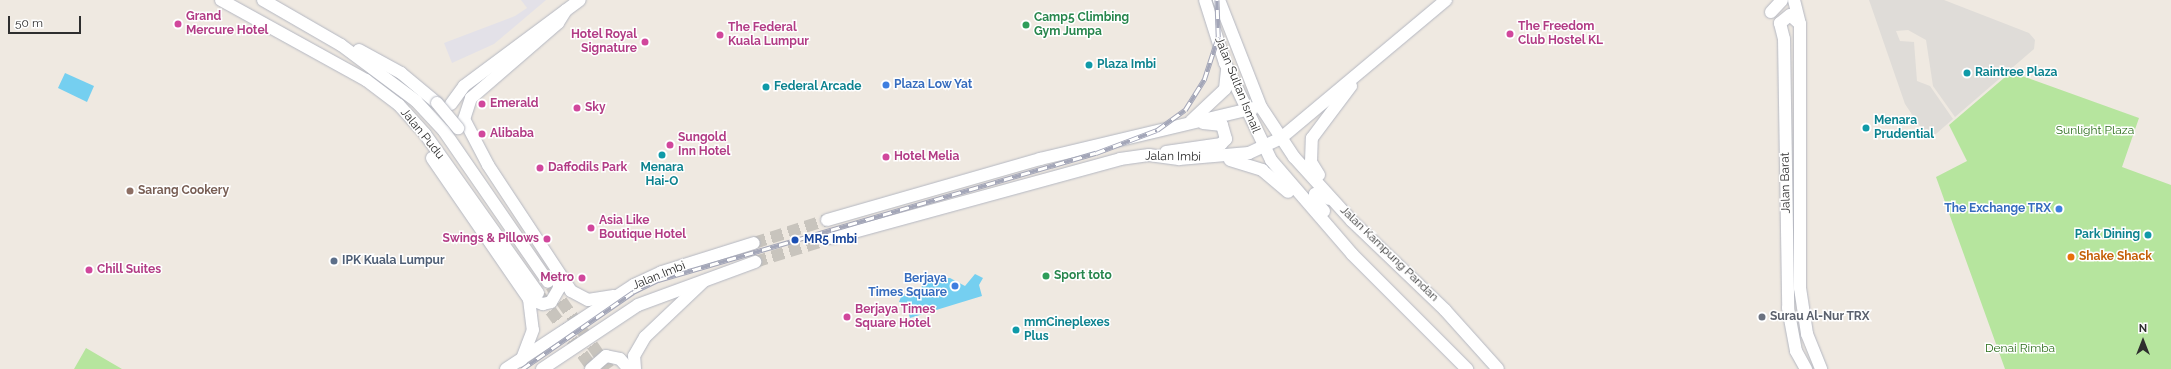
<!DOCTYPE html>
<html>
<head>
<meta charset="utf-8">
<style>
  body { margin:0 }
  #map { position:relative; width:2171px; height:369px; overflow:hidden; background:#efe9e1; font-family:Raleway,sans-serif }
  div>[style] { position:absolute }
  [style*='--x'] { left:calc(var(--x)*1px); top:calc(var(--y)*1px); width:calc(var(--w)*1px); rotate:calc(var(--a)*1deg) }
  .industrial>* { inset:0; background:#e3e1e8 }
  .green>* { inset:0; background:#b6e59e }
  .plaza>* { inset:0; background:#dfdcd8 }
  .water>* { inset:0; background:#75cff0 }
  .secondary-tunnel>* { height:12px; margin-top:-6px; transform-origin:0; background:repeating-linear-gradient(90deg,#c8c4bd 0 12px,transparent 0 18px) }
  .roads { filter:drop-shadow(0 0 1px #b4b7c1) drop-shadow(0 0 1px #b4b7c1) }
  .secondary>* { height:12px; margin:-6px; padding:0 6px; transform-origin:6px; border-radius:6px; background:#fff }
  .rail>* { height:4.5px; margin-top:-2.25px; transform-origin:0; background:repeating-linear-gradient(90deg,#fff 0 9px,#a3a6b8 0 18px); box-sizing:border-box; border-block:1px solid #a3a6b8 }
  .bridges { filter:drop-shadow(0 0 1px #b4b7c1) drop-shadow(0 0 1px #b4b7c1) }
  .secondary-bridge>* { height:12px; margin:-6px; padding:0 6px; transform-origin:6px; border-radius:6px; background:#fff }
  .dots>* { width:11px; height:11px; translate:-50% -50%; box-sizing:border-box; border:2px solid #fff; border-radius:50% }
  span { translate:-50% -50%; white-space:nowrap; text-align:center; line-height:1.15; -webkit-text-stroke:3px #fff; paint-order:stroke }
  .hotel-label { font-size:12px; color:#b23c85; font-weight:700 }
  .left { translate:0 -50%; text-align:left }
  .right { translate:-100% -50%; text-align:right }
  .leisure-label { font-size:12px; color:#27864d; font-weight:700 }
  .culture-label { font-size:12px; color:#0d838f; font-weight:700 }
  .shop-label { font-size:12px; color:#366cbe; font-weight:700 }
  .street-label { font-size:12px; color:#2e2e2e }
  .park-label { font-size:12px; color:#2c6e1b }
  .education-label { font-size:12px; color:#785e54; font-weight:700 }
  .transit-label { font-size:12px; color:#164399; font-weight:700 }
  .food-label { font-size:12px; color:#c56008; font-weight:700 }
  .service-label { font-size:12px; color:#4e5e75; font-weight:700 }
  .worship-label { font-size:12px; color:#5b616d; font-weight:700 }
  .north { position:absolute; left:2123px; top:321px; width:40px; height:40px; -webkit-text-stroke:3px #fff; paint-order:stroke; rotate:0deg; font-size:11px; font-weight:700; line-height:16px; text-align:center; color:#2e2e2e }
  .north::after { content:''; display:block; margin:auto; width:14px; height:18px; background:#2e2e2e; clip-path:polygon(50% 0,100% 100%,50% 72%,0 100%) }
  .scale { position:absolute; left:8px; top:16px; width:73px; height:18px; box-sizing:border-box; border:2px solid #2e2e2e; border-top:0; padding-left:5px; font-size:12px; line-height:14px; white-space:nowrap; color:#2e2e2e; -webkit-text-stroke:3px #fff; paint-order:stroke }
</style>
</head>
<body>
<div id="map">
  <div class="industrial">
    <i style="clip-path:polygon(521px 0,546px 0,494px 44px,452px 63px,444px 43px,515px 16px,527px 8px)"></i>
  </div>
  <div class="green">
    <i style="clip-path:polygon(2011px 72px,2139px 118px,2122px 167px,2171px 185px,2171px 369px,2005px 369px,1936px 177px,1967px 161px,1949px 125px)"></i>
    <i style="clip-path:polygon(86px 348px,122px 369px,123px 369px,74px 369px)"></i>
  </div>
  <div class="plaza">
    <i style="clip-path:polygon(1869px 0,1944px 0,2029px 33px,2035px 40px,2034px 49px,1955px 117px,1933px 86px,1926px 40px,1908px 30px,1896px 31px,1900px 41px,1914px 42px,1917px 81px,1930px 86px,1953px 119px,1929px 140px,1905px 104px)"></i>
  </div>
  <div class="water">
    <i style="clip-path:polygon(65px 73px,94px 86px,87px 102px,58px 88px)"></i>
    <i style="clip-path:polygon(975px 274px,983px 278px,979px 285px,982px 296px,910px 318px,906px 305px,899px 302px,902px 294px,918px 295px,922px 286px,932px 279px,950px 278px,965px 286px)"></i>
  </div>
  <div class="secondary-tunnel">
    <i style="--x:754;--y:243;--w:77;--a:-17.5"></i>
    <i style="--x:755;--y:262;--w:81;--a:-17.3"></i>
    <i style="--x:551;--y:286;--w:101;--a:55.1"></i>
    <i style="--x:540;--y:296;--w:90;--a:54"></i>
  </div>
  <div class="roads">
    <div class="secondary">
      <i style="--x:221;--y:0;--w:166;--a:28.9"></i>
      <i style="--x:366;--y:80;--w:41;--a:37.1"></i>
      <i style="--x:399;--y:105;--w:39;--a:48"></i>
      <i style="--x:425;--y:134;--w:195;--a:54.6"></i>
      <i style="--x:263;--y:0;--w:90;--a:30"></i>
      <i style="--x:341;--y:45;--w:94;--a:36.7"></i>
      <i style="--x:416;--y:101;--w:41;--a:47"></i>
      <i style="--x:444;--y:131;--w:183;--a:55.4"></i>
      <i style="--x:1205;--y:0;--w:66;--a:72.4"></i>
      <i style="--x:1225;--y:63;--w:107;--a:64.6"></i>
      <i style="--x:1271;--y:160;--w:124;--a:49.2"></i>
      <i style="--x:1352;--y:254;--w:163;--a:45"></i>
      <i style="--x:1219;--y:0;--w:115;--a:68.6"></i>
      <i style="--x:1261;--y:107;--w:60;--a:56.6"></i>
      <i style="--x:1294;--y:157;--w:86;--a:47.8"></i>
      <i style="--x:1352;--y:221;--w:129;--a:43.7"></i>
      <i style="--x:1445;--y:310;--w:79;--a:48.1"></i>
      <i style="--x:1794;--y:0;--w:25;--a:76"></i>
      <i style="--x:1800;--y:24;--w:264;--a:90"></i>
      <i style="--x:1800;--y:288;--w:47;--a:81.3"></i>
      <i style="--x:1807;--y:334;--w:38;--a:68"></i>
      <i style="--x:566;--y:10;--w:15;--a:122"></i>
      <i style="--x:558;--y:23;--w:115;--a:139.2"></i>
      <i style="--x:471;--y:98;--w:22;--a:108"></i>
      <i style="--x:464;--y:119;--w:52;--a:62.4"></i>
      <i style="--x:488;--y:165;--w:151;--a:56.6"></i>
      <i style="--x:571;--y:291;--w:19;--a:28"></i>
      <i style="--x:588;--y:300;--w:26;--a:-9"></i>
      <i style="--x:1771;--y:12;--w:16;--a:-47"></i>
      <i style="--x:1800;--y:24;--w:13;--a:-138"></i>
      <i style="--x:1790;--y:15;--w:13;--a:141"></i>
      <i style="--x:1780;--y:23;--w:16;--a:76"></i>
      <i style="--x:1784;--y:39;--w:269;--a:89.1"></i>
      <i style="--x:1788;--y:308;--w:44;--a:79.5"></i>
      <i style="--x:1796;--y:351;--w:21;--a:61"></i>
      <i style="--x:359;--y:50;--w:48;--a:28.7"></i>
      <i style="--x:401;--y:73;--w:47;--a:39.8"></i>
      <i style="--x:451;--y:104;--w:22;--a:-54"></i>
      <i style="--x:464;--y:86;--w:144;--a:-36.6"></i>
      <i style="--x:1191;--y:121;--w:47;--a:-43.3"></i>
      <i style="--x:1225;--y:89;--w:19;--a:-84"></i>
      <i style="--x:1166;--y:152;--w:56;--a:-8.3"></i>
      <i style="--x:1221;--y:144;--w:7;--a:-45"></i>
      <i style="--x:1226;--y:139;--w:15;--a:-106"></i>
      <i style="--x:1222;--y:125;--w:19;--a:-174"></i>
      <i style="--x:432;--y:158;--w:171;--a:55.5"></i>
      <i style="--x:529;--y:299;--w:31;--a:83"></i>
      <i style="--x:533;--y:330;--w:33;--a:111"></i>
      <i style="--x:1230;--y:160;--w:34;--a:17"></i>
      <i style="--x:1262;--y:170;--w:34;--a:40"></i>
      <i style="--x:1319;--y:175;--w:15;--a:-122"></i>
      <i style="--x:1311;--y:162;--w:24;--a:-88"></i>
      <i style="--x:1312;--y:138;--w:65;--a:-53.1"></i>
      <i style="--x:1324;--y:211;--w:13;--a:-132"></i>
      <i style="--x:1315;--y:201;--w:7;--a:-90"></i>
      <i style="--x:1315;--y:194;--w:5;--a:-22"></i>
      <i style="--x:1320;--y:192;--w:11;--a:38"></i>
      <i style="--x:827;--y:220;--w:222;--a:-16"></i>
      <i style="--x:1040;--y:159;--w:220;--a:-13.4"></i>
      <i style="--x:832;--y:238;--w:299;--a:-15.3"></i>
      <i style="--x:1120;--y:159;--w:29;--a:-8"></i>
      <i style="--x:1149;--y:155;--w:30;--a:8"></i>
      <i style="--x:1179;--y:159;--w:70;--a:-4.9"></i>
      <i style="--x:1249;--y:153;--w:35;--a:-25"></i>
      <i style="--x:1281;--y:138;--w:215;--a:-39.9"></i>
      <i style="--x:529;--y:299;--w:15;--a:20"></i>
      <i style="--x:543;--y:304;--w:8;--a:-14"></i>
      <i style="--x:551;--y:302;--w:16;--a:-60"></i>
      <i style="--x:559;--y:288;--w:14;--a:-94"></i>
      <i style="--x:506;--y:369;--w:153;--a:-33.3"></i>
      <i style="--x:634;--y:285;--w:31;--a:-25"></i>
      <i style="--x:662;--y:272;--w:96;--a:-17.5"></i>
      <i style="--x:542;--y:369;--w:115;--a:-33.7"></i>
      <i style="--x:638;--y:305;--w:125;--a:-20.2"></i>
      <i style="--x:591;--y:369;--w:20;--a:-41"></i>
      <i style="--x:606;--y:356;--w:14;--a:12"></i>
      <i style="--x:620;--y:359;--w:13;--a:48"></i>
      <i style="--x:635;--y:369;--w:13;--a:-94"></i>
      <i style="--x:634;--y:356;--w:22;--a:-60"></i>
      <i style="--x:645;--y:337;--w:81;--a:-43.5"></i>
    </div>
  </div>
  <div class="rail">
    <i style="--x:522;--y:369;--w:135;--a:-34.7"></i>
    <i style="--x:633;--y:292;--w:28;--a:-26"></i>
    <i style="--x:658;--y:280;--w:456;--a:-16.2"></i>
    <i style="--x:1096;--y:153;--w:65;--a:-20.7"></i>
    <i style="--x:1157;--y:130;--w:34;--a:-36"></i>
    <i style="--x:1185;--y:110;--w:36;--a:-58"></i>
    <i style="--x:1204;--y:80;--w:45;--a:-72"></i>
    <i style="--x:1218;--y:37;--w:37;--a:-92"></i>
  </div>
  <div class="bridges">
    <div class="secondary-bridge">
      <i style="--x:437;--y:103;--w:33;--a:50"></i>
    </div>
  </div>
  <div class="dots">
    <i style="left:178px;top:24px;background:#d1479c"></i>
    <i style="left:1026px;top:25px;background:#2e9e5b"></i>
    <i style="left:1510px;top:34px;background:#d1479c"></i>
    <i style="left:720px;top:35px;background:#d1479c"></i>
    <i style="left:645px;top:42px;background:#d1479c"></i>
    <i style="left:1089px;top:65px;background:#0f9aa8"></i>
    <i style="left:1967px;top:73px;background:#0f9aa8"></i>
    <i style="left:886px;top:85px;background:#3f7fe0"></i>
    <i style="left:766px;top:87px;background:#0f9aa8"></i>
    <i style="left:482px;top:104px;background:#d1479c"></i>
    <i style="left:577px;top:108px;background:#d1479c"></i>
    <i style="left:1866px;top:128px;background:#0f9aa8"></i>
    <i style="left:482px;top:134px;background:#d1479c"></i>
    <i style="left:670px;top:145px;background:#d1479c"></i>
    <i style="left:662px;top:155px;background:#0f9aa8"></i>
    <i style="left:886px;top:157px;background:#d1479c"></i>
    <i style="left:540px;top:168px;background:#d1479c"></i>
    <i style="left:130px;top:191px;background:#8d6e63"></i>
    <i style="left:2059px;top:209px;background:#3f7fe0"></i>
    <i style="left:591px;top:228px;background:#d1479c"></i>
    <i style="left:2148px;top:235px;background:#0f9aa8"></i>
    <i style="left:547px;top:239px;background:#d1479c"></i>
    <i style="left:795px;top:240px;background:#1a4fb4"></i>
    <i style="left:2071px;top:257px;background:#e8710a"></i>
    <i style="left:334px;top:261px;background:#5c6f8a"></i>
    <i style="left:89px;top:270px;background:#d1479c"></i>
    <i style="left:1046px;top:276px;background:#2e9e5b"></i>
    <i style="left:582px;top:278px;background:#d1479c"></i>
    <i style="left:955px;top:286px;background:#3f7fe0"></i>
    <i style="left:847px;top:317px;background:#d1479c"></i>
    <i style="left:1762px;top:317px;background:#6b7280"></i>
    <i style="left:1016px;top:330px;background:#0f9aa8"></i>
  </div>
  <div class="hotel-label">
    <span class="left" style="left:186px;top:24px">Grand<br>Mercure Hotel</span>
    <span class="left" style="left:1518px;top:34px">The Freedom<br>Club Hostel KL</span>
    <span class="left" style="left:728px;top:35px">The Federal<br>Kuala Lumpur</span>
    <span class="right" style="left:637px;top:42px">Hotel Royal<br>Signature</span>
    <span class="left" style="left:490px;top:104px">Emerald</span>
    <span class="left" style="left:585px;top:108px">Sky</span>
    <span class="left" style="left:490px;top:134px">Alibaba</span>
    <span class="left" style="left:678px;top:145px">Sungold<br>Inn Hotel</span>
    <span class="left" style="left:894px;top:157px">Hotel Melia</span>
    <span class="left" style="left:548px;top:168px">Daffodils Park</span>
    <span class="left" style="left:599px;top:228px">Asia Like<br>Boutique Hotel</span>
    <span class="right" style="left:539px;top:239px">Swings &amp; Pillows</span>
    <span class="left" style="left:97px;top:270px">Chill Suites</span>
    <span class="right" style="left:574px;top:278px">Metro</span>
    <span class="left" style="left:855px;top:317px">Berjaya Times<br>Square Hotel</span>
  </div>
  <div class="leisure-label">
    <span class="left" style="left:1034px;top:25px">Camp5 Climbing<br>Gym Jumpa</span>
    <span class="left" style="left:1054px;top:276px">Sport toto</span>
  </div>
  <div class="culture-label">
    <span class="left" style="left:1097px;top:65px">Plaza Imbi</span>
    <span class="left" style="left:1975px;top:73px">Raintree Plaza</span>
    <span class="left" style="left:774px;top:87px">Federal Arcade</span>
    <span class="left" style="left:1874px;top:128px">Menara<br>Prudential</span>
    <span style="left:662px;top:175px">Menara<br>Hai-O</span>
    <span class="right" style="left:2140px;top:235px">Park Dining</span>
    <span class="left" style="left:1024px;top:330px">mmCineplexes<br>Plus</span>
  </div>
  <div class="shop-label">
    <span class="left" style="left:894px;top:85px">Plaza Low Yat</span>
    <span class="right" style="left:2051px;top:209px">The Exchange TRX</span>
    <span class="right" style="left:947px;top:286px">Berjaya<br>Times Square</span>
  </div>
  <div class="street-label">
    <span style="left:1237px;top:85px;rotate:68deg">Jalan Sultan Ismail</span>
    <span style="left:422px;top:134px;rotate:51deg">Jalan Pudu</span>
    <span style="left:1173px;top:157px;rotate:1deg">Jalan Imbi</span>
    <span style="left:1786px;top:183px;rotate:-91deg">Jalan Barat</span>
    <span style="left:1389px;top:254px;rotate:44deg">Jalan Kampung Pandan</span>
    <span style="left:659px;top:276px;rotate:-22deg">Jalan Imbi</span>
  </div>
  <div class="park-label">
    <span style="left:2095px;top:131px">Sunlight Plaza</span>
    <span style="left:2020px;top:349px">Denai Rimba</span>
  </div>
  <div class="education-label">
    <span class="left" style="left:138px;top:191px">Sarang Cookery</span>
  </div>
  <div class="transit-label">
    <span class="left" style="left:804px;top:240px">MR5 Imbi</span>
  </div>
  <div class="food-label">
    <span class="left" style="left:2079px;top:257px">Shake Shack</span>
  </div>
  <div class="service-label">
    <span class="left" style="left:342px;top:261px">IPK Kuala Lumpur</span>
  </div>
  <div class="worship-label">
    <span class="left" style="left:1770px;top:317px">Surau Al-Nur TRX</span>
  </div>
  <div class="north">N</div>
  <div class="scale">50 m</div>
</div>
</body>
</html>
